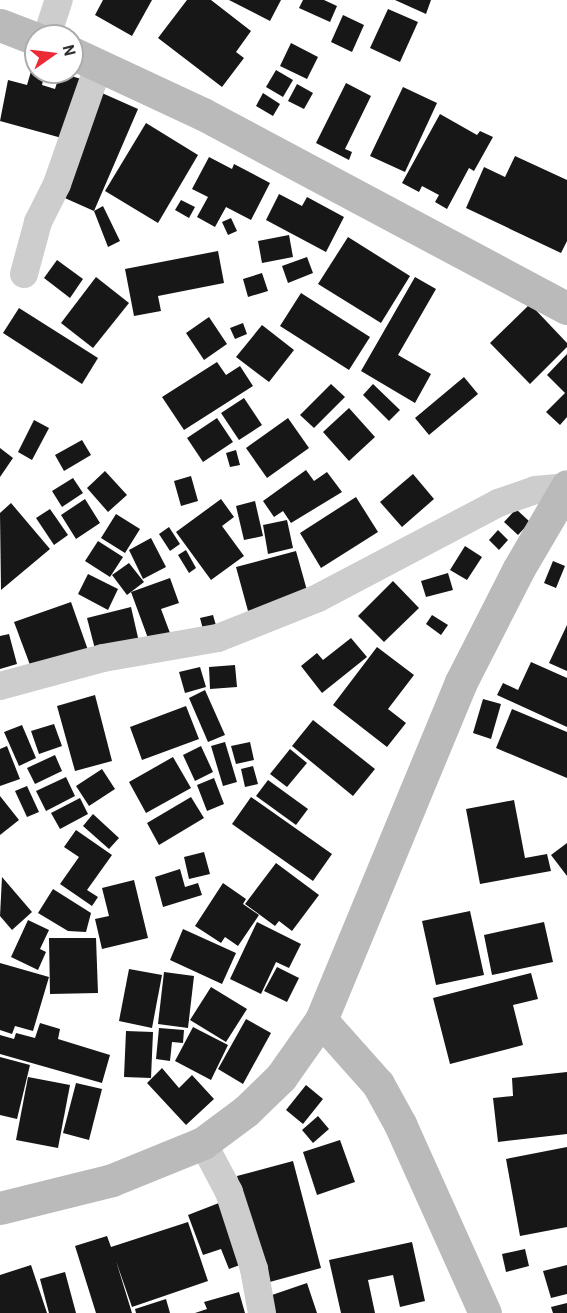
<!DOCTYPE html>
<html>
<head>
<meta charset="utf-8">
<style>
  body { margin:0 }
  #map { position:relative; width:567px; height:1313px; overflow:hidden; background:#fff; font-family:Barlow,sans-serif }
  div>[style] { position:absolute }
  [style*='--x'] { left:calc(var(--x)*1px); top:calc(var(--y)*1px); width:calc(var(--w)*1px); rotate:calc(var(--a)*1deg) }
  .building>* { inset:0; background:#171717 }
  .street>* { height:28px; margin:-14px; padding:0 14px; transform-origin:14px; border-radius:14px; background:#cdcdcd }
  .secondary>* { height:33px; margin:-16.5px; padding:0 16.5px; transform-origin:16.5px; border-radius:16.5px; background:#bababa }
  span { translate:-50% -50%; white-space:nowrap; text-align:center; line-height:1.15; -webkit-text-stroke:6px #fff; paint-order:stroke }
  .north { position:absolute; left:24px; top:24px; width:60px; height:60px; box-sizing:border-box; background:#fff; border:2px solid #acacac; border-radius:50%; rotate:76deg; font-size:16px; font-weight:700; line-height:24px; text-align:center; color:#303030 }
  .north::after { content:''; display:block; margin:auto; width:21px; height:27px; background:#ee2a39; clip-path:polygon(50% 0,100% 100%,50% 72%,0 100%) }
</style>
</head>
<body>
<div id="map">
  <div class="building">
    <i style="clip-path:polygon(103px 0,152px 0,132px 36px,95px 15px)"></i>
    <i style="clip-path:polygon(187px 0,211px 0,251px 31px,236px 52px,244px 58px,222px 87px,158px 38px)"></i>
    <i style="clip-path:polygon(229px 0,281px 0,270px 21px)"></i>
    <i style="clip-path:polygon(303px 0,324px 0,337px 6px,330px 22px,299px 8px)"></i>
    <i style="clip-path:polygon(395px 0,431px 0,426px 14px)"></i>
    <i style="clip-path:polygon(388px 9px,418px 22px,400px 62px,370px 48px)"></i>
    <i style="clip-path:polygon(343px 15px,364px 25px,352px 52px,331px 42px)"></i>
    <i style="clip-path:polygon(291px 43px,318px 57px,307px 79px,280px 66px)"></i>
    <i style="clip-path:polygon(32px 68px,45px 72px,42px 85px,55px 89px,60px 73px,85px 80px,69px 140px,0 121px,8px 80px,27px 85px)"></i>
    <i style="clip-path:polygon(276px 70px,293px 80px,283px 97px,266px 87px)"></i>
    <i style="clip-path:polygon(346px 83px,371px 96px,345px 149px,352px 152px,349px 160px,316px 143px)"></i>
    <i style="clip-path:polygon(297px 84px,313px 93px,304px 109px,288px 101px)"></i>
    <i style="clip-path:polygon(403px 87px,437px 103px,405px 172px,370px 156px)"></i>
    <i style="clip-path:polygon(102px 93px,138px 109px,94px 211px,103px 206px,120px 241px,108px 247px,94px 211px,58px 195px)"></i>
    <i style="clip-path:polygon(263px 93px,280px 104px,273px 116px,256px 106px)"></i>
    <i style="clip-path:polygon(440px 114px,477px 135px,480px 131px,493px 137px,474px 171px,469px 168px,447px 209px,435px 202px,439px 195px,422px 186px,419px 192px,402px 183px)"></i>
    <i style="clip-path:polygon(146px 123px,198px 155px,158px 223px,105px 191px)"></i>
    <i style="clip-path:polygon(515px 156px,567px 180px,567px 241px,561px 253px,466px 208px,484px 167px,505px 177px)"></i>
    <i style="clip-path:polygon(209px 157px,232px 169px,234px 164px,270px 183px,251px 220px,226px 207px,215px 227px,197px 217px,208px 197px,192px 189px)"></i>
    <i style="clip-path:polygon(279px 194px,302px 206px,307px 197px,344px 217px,326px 252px,266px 220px)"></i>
    <i style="clip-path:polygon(181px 200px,195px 207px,189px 218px,175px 210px)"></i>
    <i style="clip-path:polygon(231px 218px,237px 231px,228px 235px,222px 222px)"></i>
    <i style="clip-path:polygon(289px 235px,293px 257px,262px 263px,258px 241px)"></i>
    <i style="clip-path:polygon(348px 237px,410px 276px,381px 323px,318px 284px)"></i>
    <i style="clip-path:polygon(218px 251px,224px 283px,158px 296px,161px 311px,134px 316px,125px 269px)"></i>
    <i style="clip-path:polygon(307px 257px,313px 273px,288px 283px,282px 266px)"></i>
    <i style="clip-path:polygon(57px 260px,83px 279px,70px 298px,44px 278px)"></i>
    <i style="clip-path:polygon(262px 273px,268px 291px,248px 297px,243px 279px)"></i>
    <i style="clip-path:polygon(96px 277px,129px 303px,93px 348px,61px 323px)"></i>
    <i style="clip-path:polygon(415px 277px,436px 289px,398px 355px,431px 374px,415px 403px,361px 371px)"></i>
    <i style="clip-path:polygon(301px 293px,370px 337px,349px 370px,280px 326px)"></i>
    <i style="clip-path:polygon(530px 304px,567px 343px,567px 347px,530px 384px,490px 343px)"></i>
    <i style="clip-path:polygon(19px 308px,98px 358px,82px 384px,3px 333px)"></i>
    <i style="clip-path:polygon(209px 317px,227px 344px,204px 360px,186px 333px)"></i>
    <i style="clip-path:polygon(243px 323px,247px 334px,235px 339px,230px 328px)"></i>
    <i style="clip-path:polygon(262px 325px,294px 350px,269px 382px,236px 357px)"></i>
    <i style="clip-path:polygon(567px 354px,567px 417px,560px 425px,546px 412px,565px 393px,547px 375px)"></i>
    <i style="clip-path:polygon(217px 362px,226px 375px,240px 366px,253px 386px,184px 430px,162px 397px)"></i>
    <i style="clip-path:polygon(464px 377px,478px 394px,429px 435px,415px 418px)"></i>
    <i style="clip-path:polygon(331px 384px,345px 397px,314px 428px,300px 415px)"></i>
    <i style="clip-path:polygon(373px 384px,400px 410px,389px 421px,363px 395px)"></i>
    <i style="clip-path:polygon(244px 398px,262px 425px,239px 440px,221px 413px)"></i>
    <i style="clip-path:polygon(349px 408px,375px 437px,349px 461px,323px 432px)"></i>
    <i style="clip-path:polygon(217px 418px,233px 442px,203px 462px,187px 438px)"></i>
    <i style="clip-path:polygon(288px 418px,309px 448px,267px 478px,246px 448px)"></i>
    <i style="clip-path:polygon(34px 420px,49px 428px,32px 460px,18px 452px)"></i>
    <i style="clip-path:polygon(82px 440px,91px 455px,64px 471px,55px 455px)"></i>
    <i style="clip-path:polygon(0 448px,13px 458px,0 477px)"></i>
    <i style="clip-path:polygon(236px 450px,240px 465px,230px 467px,226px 453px)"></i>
    <i style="clip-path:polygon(306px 470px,314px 481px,327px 472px,342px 492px,291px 523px,283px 511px,274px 517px,263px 501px)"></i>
    <i style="clip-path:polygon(105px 471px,127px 495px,108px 512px,87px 488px)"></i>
    <i style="clip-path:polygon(413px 474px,434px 499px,402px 527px,380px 502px)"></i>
    <i style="clip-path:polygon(191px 476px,198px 501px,181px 506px,174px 481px)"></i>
    <i style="clip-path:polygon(73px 478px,83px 493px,62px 507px,52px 491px)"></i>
    <i style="clip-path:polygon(356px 497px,378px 532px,321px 568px,300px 533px)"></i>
    <i style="clip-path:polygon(85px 499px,100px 523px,76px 539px,61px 515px)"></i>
    <i style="clip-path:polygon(221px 499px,234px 517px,222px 526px,244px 556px,211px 580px,176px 532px)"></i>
    <i style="clip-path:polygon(255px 501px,263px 536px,244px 540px,236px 506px)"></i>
    <i style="clip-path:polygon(11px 503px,50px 549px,1px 590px,0 513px)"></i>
    <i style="clip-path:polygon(50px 509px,68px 535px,54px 545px,36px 518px)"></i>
    <i style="clip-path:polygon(516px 509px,530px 522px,518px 535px,504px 522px)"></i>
    <i style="clip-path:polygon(116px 514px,140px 529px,125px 553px,101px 538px)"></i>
    <i style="clip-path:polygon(287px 520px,293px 548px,268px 554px,263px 525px)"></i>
    <i style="clip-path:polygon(169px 527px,180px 544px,170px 551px,159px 534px)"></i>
    <i style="clip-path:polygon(498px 530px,508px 540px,499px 550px,489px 540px)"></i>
    <i style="clip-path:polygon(151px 538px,166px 567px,143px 579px,129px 550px)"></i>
    <i style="clip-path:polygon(98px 541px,123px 557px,110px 577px,85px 561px)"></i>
    <i style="clip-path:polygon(465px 546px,482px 557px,467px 580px,450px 570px)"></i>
    <i style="clip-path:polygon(186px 550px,196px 568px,189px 573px,178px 555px)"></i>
    <i style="clip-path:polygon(296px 551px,308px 594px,248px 611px,236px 567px)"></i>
    <i style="clip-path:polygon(553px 561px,565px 566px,556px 588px,544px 583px)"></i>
    <i style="clip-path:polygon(129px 563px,144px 582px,127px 595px,112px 575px)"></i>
    <i style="clip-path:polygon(448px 573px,453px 590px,426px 597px,421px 581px)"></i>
    <i style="clip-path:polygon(88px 574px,118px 589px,108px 610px,78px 594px)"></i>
    <i style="clip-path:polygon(170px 578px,179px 603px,161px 609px,170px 633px,149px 641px,131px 592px)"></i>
    <i style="clip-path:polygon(393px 581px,419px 608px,384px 642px,358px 616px)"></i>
    <i style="clip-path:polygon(71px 602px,89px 653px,33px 673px,14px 622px)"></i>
    <i style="clip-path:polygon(131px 607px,139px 642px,96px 653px,87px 618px)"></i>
    <i style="clip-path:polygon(213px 615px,217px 629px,204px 633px,200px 618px)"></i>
    <i style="clip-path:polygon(432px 615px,448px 625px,441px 635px,426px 624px)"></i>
    <i style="clip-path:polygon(567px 625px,567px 671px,549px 663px)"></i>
    <i style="clip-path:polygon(9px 634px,17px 664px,0 669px,0 636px)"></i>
    <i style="clip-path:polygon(351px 638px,367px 657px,322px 693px,301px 666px,317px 653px,323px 660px)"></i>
    <i style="clip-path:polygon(377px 647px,414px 675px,388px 709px,406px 723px,387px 747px,333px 705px)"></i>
    <i style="clip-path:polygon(531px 662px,567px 678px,567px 727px,497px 695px,503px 683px,518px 690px)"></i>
    <i style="clip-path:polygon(235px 665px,237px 687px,210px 689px,209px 667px)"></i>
    <i style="clip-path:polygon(200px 667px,206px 687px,185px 693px,179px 672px)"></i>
    <i style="clip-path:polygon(205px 690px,225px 735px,208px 742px,189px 698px)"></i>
    <i style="clip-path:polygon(95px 695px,112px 761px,75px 771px,57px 706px)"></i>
    <i style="clip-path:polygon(483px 699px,501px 704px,491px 739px,473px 733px)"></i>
    <i style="clip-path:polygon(186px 706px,199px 739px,142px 760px,130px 727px)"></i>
    <i style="clip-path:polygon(512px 709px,567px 732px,567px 778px,496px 748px)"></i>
    <i style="clip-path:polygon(313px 720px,375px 769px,353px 796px,292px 746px)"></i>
    <i style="clip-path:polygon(54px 724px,62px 746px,39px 754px,31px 731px)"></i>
    <i style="clip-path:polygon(22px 725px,36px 758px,19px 766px,4px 732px)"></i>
    <i style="clip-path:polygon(225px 742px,237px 782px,223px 786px,211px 746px)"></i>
    <i style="clip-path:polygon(250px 742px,254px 760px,236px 764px,231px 746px)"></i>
    <i style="clip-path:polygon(7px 746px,20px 779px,0 786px,0 749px)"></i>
    <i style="clip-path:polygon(201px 746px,213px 772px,195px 781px,183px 755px)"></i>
    <i style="clip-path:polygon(290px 749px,307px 763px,287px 787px,270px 774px)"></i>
    <i style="clip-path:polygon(55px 755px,62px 771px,35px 784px,27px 768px)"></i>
    <i style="clip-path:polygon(173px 757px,191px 788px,146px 813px,129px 782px)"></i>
    <i style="clip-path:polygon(253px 766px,258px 784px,245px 787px,241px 769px)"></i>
    <i style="clip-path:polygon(102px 769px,115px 789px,89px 806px,76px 786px)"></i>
    <i style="clip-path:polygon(66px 777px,75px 796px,46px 811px,36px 791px)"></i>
    <i style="clip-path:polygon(214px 778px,224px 804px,207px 811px,197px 785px)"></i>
    <i style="clip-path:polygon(268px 780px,308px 809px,296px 825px,256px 796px)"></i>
    <i style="clip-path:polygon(27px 786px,39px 812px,27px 817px,15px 791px)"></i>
    <i style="clip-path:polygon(0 796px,19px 820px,0 835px)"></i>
    <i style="clip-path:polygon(191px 797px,204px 818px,159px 845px,147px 823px)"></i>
    <i style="clip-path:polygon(251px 797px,332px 854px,313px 881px,232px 824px)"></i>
    <i style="clip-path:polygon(80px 798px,88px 814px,60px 829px,51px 813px)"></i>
    <i style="clip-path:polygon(514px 800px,525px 858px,547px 854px,551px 871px,480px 884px,466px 809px)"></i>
    <i style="clip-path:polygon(93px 814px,119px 838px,109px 849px,83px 826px)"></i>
    <i style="clip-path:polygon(76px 830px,112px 855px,87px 890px,98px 897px,92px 906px,60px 884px,79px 857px,64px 847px)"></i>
    <i style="clip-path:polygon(567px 843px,567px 876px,551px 855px)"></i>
    <i style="clip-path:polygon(204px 852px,210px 874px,189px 879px,184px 857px)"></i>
    <i style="clip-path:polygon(276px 863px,319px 895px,292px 931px,279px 921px,275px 926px,245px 904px)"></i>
    <i style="clip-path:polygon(180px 869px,185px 887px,198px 883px,202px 895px,163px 907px,155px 877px)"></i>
    <i style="clip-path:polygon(2px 877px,32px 912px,12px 930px,0 916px)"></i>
    <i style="clip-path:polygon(134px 880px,148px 938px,102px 949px,95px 919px,109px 916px,102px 888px)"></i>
    <i style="clip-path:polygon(223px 883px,246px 899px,243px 904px,259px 915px,238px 946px,225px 937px,221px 943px,195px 926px)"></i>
    <i style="clip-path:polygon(53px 889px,91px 913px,86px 932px,68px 931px,38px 913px)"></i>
    <i style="clip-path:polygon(470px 911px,484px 975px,436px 985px,422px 921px)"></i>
    <i style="clip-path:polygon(28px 920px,49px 930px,40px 949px,46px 952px,38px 970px,11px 957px)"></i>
    <i style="clip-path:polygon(257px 922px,301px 944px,289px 968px,276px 962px,261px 994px,230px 979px)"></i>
    <i style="clip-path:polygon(544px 922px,553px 962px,492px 975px,484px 935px)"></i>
    <i style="clip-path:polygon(183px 929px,236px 953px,222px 984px,170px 960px)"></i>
    <i style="clip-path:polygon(49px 938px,96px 938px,98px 993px,50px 994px)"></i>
    <i style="clip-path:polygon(0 963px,49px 977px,33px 1031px,15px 1026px,12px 1034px,0 1030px)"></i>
    <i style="clip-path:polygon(277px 967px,299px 978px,287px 1002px,264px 991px)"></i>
    <i style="clip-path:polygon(129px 969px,162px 975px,152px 1028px,119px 1021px)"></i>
    <i style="clip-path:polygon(164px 972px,194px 976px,188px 1028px,158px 1024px)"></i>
    <i style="clip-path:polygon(531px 973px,538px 999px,513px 1005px,523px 1045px,450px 1064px,433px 998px)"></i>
    <i style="clip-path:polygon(211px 987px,247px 1009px,226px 1042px,190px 1020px)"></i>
    <i style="clip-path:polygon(246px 1019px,271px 1033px,243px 1084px,218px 1069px)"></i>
    <i style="clip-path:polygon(40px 1023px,60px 1029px,58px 1039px,110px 1055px,102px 1083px,0 1054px,0 1035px,14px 1039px,16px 1033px,35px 1038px)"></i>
    <i style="clip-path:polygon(193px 1027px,228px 1045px,211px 1080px,175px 1061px)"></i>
    <i style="clip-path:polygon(159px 1028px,184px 1030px,183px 1043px,172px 1042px,170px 1061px,156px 1059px)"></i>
    <i style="clip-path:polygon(126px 1031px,153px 1032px,151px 1078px,124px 1077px)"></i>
    <i style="clip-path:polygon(0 1057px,30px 1065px,17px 1119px,0 1115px)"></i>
    <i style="clip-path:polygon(162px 1068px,179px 1088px,192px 1075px,214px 1099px,186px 1125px,147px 1083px)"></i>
    <i style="clip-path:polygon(567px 1072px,567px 1134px,498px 1142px,493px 1098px,513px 1096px,512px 1078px)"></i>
    <i style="clip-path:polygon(28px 1077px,70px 1085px,58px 1148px,16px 1140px)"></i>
    <i style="clip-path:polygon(76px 1083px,102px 1089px,89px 1140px,63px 1133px)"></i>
    <i style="clip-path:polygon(306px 1085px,323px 1099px,303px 1124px,286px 1110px)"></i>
    <i style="clip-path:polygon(318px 1116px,329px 1129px,313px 1143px,302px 1130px)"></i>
    <i style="clip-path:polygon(340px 1140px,355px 1182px,317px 1195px,303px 1152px)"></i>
    <i style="clip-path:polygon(567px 1147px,567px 1227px,520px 1236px,506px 1159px)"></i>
    <i style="clip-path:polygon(293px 1161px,321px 1268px,266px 1283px,237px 1176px)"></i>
    <i style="clip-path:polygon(224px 1201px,248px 1262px,229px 1269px,221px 1249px,203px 1255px,188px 1215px)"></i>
    <i style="clip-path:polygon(188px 1222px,208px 1281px,132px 1307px,116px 1261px,132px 1313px,96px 1313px,75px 1246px,107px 1236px,111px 1247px)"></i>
    <i style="clip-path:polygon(412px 1242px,425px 1301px,400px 1307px,393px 1275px,368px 1280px,375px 1313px,341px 1313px,329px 1260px)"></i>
    <i style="clip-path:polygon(525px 1249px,529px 1266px,506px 1272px,502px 1254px)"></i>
    <i style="clip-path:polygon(31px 1265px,47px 1313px,0 1313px,0 1275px)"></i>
    <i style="clip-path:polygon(567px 1265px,567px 1294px,551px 1298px,543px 1271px)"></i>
    <i style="clip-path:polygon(65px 1272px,76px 1313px,49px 1313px,40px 1279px)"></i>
    <i style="clip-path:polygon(307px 1283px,317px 1313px,274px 1313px,269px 1296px)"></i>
    <i style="clip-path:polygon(239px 1292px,245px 1313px,195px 1313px,207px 1309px,204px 1302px)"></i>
    <i style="clip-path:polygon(166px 1299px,170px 1313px,136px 1313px,135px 1309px)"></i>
    <i style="clip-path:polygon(567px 1303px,567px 1313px,553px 1313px,551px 1307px)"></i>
  </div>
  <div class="street">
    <i style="--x:47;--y:36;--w:38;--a:-72"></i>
    <i style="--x:24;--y:274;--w:54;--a:-74.9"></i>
    <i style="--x:38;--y:222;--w:42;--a:-63.4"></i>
    <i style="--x:57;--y:184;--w:127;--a:-70.7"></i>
    <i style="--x:0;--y:686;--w:107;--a:-15.2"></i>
    <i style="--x:103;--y:658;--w:117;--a:-9.9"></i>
    <i style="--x:218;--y:638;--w:108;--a:-21.8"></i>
    <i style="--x:318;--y:598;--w:204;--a:-27.8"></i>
    <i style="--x:498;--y:503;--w:39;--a:-19"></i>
    <i style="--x:535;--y:490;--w:32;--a:-5"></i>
    <i style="--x:203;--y:1143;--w:55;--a:62"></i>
    <i style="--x:229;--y:1192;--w:81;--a:72"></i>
    <i style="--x:254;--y:1269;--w:45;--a:79.7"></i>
  </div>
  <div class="secondary">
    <i style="--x:0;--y:25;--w:39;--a:21"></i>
    <i style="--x:72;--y:53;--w:145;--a:25"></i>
    <i style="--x:203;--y:114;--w:412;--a:28.1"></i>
    <i style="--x:321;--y:1020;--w:86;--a:48.3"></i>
    <i style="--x:378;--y:1084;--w:46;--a:61.2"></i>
    <i style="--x:400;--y:1124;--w:207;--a:65.8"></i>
    <i style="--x:0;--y:1208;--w:115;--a:-14"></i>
    <i style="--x:112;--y:1180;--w:98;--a:-22.1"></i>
    <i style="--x:203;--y:1143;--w:54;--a:-36.7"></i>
    <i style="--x:246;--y:1111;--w:49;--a:-44.2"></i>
    <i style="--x:281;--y:1077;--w:70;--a:-54.9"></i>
    <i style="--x:321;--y:1020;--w:366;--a:-67.5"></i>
    <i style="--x:461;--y:682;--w:126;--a:-63"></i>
    <i style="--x:518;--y:570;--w:97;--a:-59.7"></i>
  </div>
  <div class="north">N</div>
</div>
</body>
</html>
